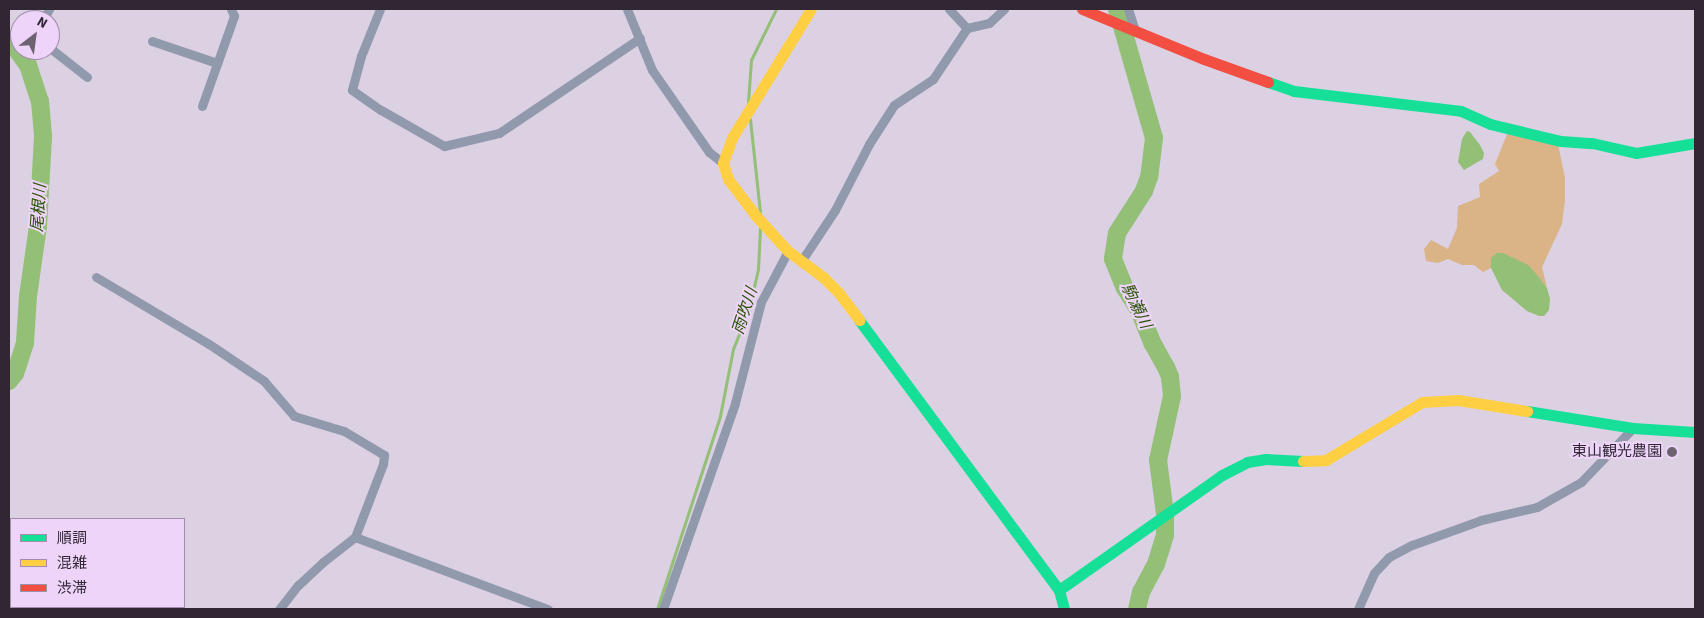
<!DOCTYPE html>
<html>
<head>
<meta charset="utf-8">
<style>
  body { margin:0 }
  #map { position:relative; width:1704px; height:618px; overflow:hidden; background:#dcd0e3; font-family:"Source Sans 3","Noto Sans JP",sans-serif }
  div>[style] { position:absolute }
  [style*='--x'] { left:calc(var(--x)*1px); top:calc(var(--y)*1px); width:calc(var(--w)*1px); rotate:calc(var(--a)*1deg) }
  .green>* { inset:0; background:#dab387 }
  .water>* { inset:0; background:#93bf76 }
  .stream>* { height:3px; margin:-1.5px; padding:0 1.5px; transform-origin:1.5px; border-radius:1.5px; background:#93bf76 }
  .river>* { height:18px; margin:-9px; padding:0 9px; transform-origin:9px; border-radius:9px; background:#93bf76 }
  .street>* { height:9px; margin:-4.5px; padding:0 4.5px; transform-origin:4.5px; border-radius:4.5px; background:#9199ac }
  .fast>* { height:11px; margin:-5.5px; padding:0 5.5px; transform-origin:5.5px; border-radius:5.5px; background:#16e098 }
  .slow>* { height:11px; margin:-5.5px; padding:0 5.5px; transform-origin:5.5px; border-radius:5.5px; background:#ffcf43 }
  .jam>* { height:11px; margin:-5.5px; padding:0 5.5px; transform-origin:5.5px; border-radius:5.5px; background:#f24e42 }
  .dots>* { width:14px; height:14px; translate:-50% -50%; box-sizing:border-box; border:2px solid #edd4f8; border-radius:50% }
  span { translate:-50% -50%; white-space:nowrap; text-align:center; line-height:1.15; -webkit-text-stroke:4px #edd4f8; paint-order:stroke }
  .poi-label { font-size:15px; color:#302634 }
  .right { translate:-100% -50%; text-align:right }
  .water-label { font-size:16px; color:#285402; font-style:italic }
  .frame { position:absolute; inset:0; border:10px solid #302634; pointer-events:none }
  .legend { position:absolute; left:10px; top:518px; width:175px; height:90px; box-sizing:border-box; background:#edd4f8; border:1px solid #a18eaa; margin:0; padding:6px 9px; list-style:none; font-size:15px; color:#302634 }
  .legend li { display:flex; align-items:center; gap:10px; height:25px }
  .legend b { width:25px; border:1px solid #a18eaa }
  .north { position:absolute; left:10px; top:10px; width:50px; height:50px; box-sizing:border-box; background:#edd4f8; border:1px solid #a18eaa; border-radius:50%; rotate:30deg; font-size:14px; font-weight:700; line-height:20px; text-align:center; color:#302634 }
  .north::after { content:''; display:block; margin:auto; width:18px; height:22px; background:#6c6271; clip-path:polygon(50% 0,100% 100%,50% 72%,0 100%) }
</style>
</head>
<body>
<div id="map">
  <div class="green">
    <i style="clip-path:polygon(1508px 132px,1558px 144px,1565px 178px,1565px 200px,1562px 224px,1542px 267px,1547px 288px,1538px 276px,1491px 257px,1491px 268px,1483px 272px,1474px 265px,1462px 265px,1448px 259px,1438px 263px,1426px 261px,1424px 249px,1431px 240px,1448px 249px,1457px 228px,1458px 206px,1480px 197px,1479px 184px,1499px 171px,1495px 164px)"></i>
  </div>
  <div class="water">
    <i style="clip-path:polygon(1467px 131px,1470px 132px,1480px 145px,1484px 153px,1483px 159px,1464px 170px,1458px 162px,1462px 139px)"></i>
    <i style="clip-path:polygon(1497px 253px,1503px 253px,1528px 265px,1538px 276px,1547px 288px,1550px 299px,1549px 310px,1544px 316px,1539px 316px,1527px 311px,1502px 290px,1491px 268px,1491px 258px)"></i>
  </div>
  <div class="stream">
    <i style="--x:748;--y:102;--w:42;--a:-85.9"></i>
    <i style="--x:751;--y:60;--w:57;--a:-63.9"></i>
    <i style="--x:750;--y:119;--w:94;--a:83.9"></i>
    <i style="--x:657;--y:609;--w:203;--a:-71.9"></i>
    <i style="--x:720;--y:416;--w:68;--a:-79"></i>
    <i style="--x:733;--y:349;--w:43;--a:-68.2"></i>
    <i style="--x:749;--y:309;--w:41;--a:-77.3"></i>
    <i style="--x:758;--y:269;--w:41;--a:-87.2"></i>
  </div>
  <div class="river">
    <i style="--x:1117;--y:9;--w:134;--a:74"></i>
    <i style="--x:1154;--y:138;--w:39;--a:97"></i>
    <i style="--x:1149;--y:177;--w:15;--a:110"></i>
    <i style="--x:1144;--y:191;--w:50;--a:122.7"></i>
    <i style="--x:1117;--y:233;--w:26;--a:99"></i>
    <i style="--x:1113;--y:259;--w:31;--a:68"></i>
    <i style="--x:1125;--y:288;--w:26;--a:58"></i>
    <i style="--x:1139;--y:310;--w:37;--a:68"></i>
    <i style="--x:1153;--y:344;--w:26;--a:61"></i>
    <i style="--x:1166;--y:367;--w:11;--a:68"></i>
    <i style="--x:1170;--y:377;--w:19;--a:84"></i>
    <i style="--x:1172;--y:396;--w:66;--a:102.3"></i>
    <i style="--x:1158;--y:460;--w:54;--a:82.6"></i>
    <i style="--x:1165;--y:514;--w:21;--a:90"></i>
    <i style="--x:1165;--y:535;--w:30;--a:107"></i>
    <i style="--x:1156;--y:564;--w:32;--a:118"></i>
    <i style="--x:1141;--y:592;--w:17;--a:103"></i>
    <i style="--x:9;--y:39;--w:32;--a:54"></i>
    <i style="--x:28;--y:65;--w:38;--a:72"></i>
    <i style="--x:40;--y:101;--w:36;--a:85"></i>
    <i style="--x:43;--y:137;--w:89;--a:93.2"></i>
    <i style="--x:38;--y:226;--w:71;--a:98.1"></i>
    <i style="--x:28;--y:296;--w:47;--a:93.7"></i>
    <i style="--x:25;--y:343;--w:32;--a:108"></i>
    <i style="--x:15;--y:373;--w:10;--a:127"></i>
  </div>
  <div class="street">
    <i style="--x:380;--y:9;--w:51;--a:112"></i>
    <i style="--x:361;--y:56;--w:35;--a:105"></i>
    <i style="--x:352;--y:90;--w:35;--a:35"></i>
    <i style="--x:381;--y:110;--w:73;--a:29.7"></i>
    <i style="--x:444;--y:146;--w:57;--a:-13.3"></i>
    <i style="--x:499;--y:133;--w:170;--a:-34"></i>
    <i style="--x:627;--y:9;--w:66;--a:67.7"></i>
    <i style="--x:652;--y:70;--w:100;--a:55.2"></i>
    <i style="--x:709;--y:152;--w:18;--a:38"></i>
    <i style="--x:949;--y:9;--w:26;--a:47"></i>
    <i style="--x:1128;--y:9;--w:22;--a:72"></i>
    <i style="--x:43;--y:20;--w:13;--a:-61"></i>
    <i style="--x:152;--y:41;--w:69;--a:18.7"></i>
    <i style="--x:50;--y:48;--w:47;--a:38.1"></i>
    <i style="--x:202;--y:106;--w:96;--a:-70.4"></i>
    <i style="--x:234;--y:16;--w:8;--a:-113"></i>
    <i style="--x:802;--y:260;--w:60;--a:-56.6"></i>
    <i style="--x:835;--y:210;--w:74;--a:-62.7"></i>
    <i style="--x:869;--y:144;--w:46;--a:-57.3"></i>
    <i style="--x:894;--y:105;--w:47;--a:-33.7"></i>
    <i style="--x:933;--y:79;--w:61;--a:-56.3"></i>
    <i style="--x:967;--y:28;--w:23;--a:-13"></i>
    <i style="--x:989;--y:23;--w:21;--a:-43"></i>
    <i style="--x:96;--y:277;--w:131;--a:30.7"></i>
    <i style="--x:209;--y:344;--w:66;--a:33.9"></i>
    <i style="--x:264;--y:381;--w:46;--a:49.4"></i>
    <i style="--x:294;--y:416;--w:52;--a:16.7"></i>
    <i style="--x:344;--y:431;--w:47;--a:31"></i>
    <i style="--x:384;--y:455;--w:9;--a:96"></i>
    <i style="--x:383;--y:464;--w:78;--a:111"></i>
    <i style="--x:355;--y:537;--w:41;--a:142"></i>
    <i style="--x:323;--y:562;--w:34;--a:137"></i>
    <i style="--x:298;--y:585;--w:31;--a:128"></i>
    <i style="--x:355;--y:537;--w:206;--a:20.5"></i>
    <i style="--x:159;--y:607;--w:4;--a:27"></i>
    <i style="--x:663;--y:609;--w:218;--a:-70.7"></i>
    <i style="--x:735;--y:403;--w:104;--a:-75.6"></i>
    <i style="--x:761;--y:302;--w:58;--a:-62.1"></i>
    <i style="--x:1358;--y:609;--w:39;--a:-66"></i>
    <i style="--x:1374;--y:573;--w:22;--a:-47"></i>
    <i style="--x:1389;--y:557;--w:26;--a:-28"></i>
    <i style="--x:1412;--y:545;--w:73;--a:-19.9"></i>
    <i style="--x:1481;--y:520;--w:57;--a:-13.1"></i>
    <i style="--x:1537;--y:507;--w:51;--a:-29.6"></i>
    <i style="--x:1581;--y:482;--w:75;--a:-46.1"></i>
  </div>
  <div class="fast">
    <i style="--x:1268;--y:82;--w:28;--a:19"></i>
    <i style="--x:1294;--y:91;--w:168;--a:6.8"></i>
    <i style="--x:1461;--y:111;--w:32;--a:24"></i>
    <i style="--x:1490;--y:124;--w:73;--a:13.5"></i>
    <i style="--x:1561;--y:141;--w:31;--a:4"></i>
    <i style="--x:1592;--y:143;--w:45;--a:12.8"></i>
    <i style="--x:1636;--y:153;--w:60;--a:-9.6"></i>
    <i style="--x:859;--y:320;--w:336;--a:53.5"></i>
    <i style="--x:1059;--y:590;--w:20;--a:75"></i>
    <i style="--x:1527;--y:411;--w:107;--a:9.1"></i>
    <i style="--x:1633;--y:428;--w:62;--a:3.7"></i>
    <i style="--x:1059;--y:590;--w:199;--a:-35.2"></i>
    <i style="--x:1222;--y:475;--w:28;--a:-27"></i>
    <i style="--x:1247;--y:462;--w:19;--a:-9"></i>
    <i style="--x:1266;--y:459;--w:37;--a:3"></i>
  </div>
  <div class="slow">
    <i style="--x:811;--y:9;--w:151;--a:121.5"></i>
    <i style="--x:732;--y:138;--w:27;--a:110"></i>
    <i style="--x:723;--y:163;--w:17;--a:73"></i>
    <i style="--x:728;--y:179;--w:46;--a:52.9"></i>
    <i style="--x:756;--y:216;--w:47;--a:47.6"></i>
    <i style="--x:788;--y:251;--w:44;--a:36.6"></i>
    <i style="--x:823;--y:277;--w:23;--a:45"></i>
    <i style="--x:839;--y:293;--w:34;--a:53"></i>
    <i style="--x:1303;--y:461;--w:23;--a:-2"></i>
    <i style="--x:1326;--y:460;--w:112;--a:-31.1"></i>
    <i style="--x:1422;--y:402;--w:36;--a:-3"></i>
    <i style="--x:1458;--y:400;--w:70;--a:9.1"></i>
  </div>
  <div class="jam">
    <i style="--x:1082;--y:9;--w:132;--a:22.3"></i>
    <i style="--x:1204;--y:59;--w:68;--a:19.8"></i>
  </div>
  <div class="dots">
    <i style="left:1672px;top:452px;background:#6c6271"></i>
  </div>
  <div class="poi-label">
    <span class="right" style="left:1662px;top:452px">東山観光農園</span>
  </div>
  <div class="water-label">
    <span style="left:39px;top:208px;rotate:-86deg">尾根川</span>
    <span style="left:1136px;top:306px;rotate:64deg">駒瀬川</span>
    <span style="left:745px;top:311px;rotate:-72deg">雨吹川</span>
  </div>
  <div class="frame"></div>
  <ul class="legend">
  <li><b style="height:6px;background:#16e098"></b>順調</li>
  <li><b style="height:6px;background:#ffcf43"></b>混雑</li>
  <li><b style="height:6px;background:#f24e42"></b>渋滞</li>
  </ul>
  <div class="north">N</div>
</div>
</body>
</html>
